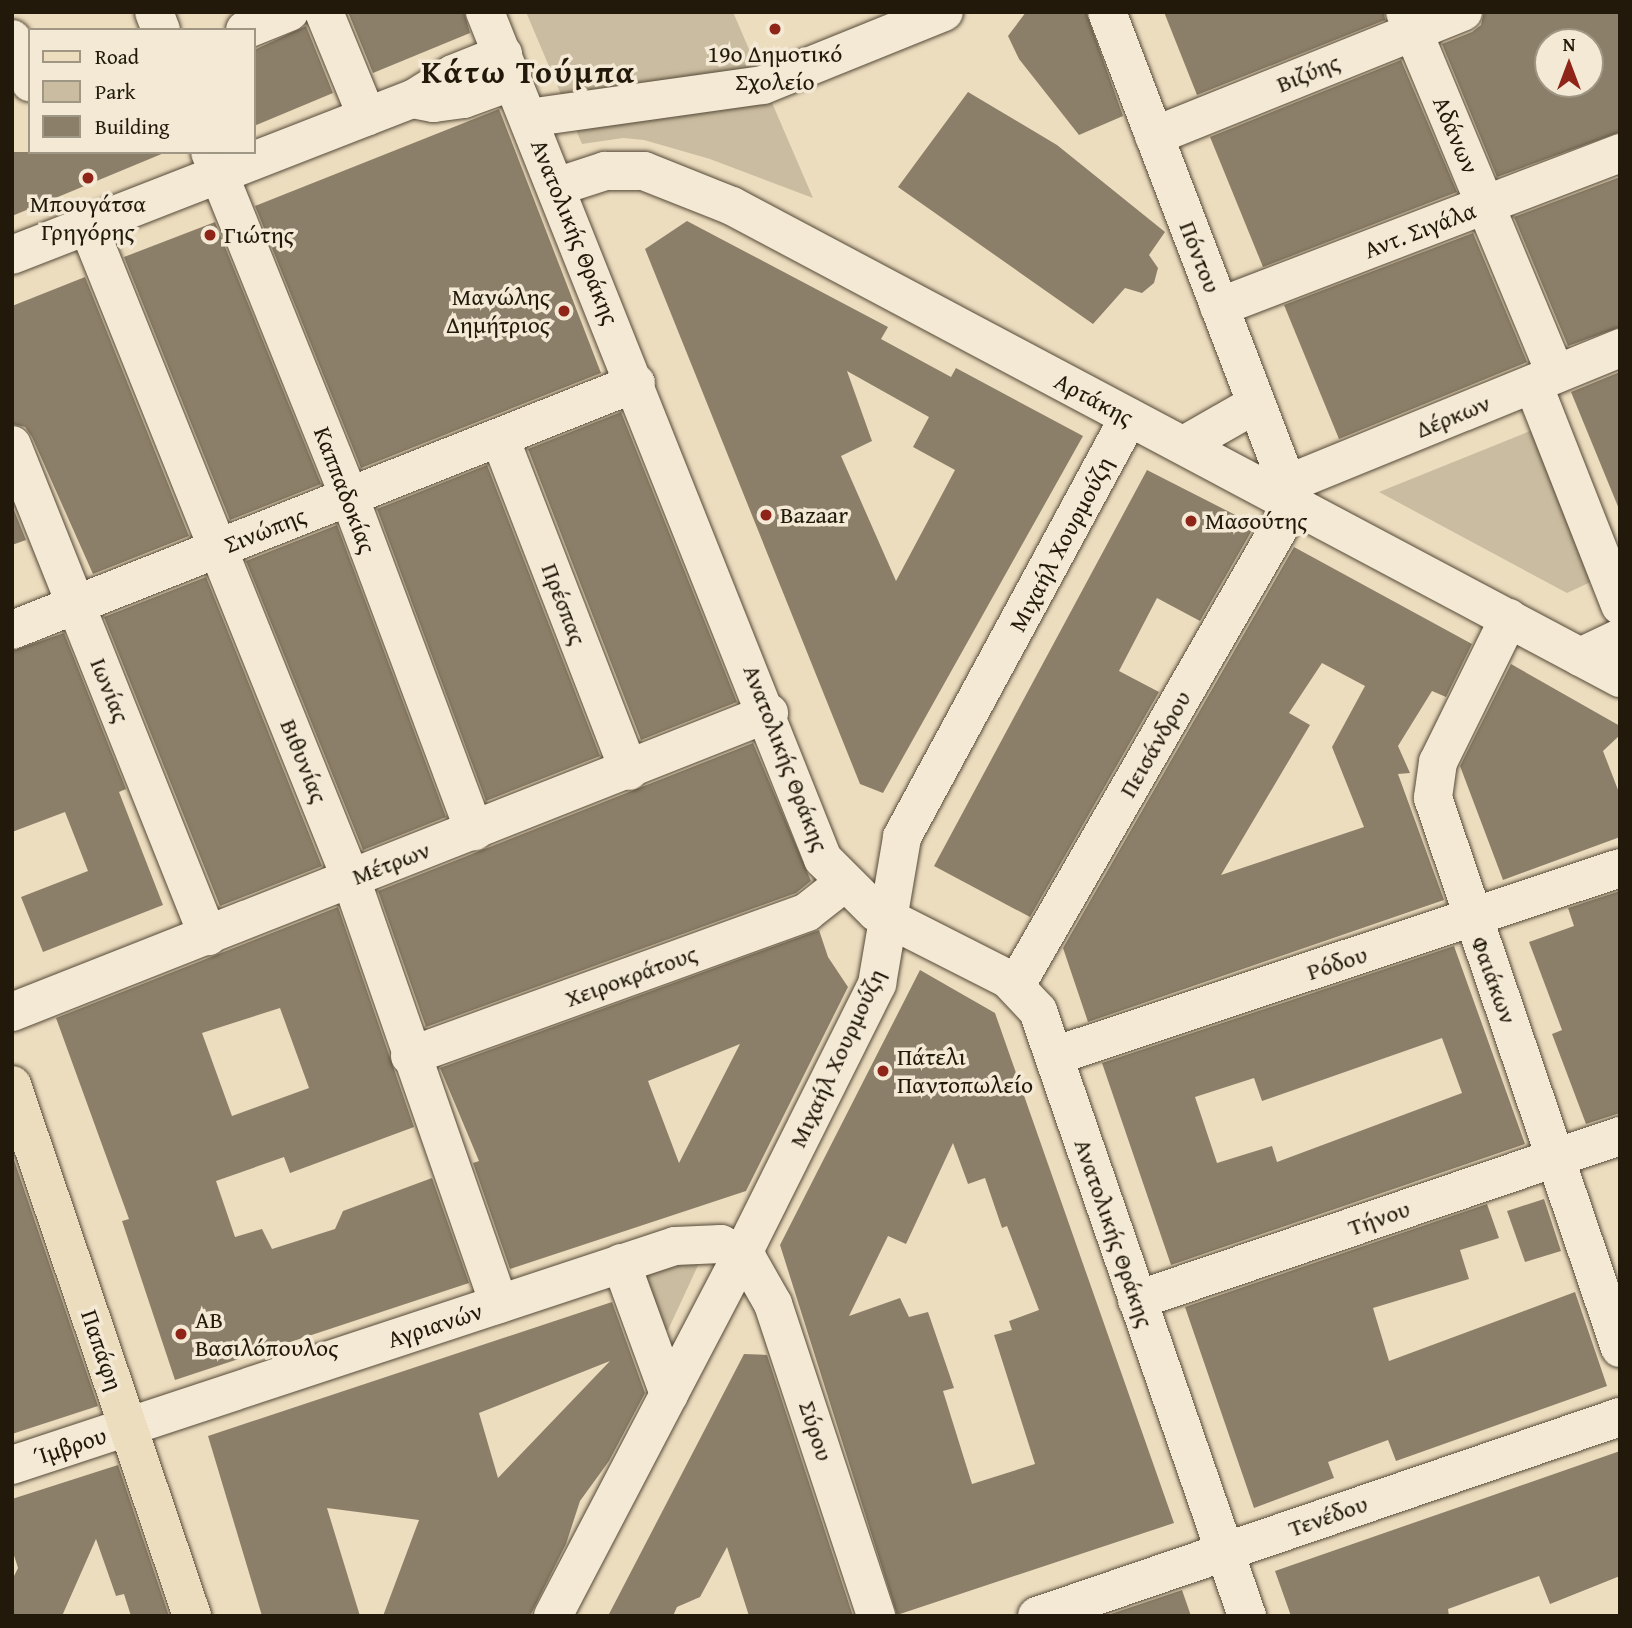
<!DOCTYPE html>
<html>
<head>
<meta charset="utf-8">
<style>
  body { margin:0 }
  #map { position:relative; width:1632px; height:1628px; overflow:hidden; background:#edddbf; font-family:"Gentium Book Plus",serif }
  div>[style] { position:absolute }
  [style*='--x'] { left:calc(var(--x)*1px); top:calc(var(--y)*1px); width:calc(var(--w)*1px); rotate:calc(var(--a)*1deg) }
  .green>* { inset:0; background:#cabca0 }
  .building>* { inset:0; background:#8c7f69 }
  .roads { filter:drop-shadow(0 0 2px #554a38) drop-shadow(0 0 2px #554a38) }
  .minor>* { height:38px; margin:-19px; padding:0 19px; transform-origin:19px; border-radius:19px; background:#f3e9d5 }
  .major>* { height:38px; margin:-19px; padding:0 19px; transform-origin:19px; border-radius:19px; background:#edddbf }
  .dots>* { width:19px; height:19px; translate:-50% -50%; box-sizing:border-box; border:4px solid #f3e9d5; border-radius:50% }
  span { translate:-50% -50%; white-space:nowrap; text-align:center; line-height:1.15; -webkit-text-stroke:7px #f3e9d5; paint-order:stroke }
  .poi-label { font-size:24px; color:#22190b }
  .left { translate:0 -50%; text-align:left }
  .right { translate:-100% -50%; text-align:right }
  .street-label { font-size:24px; color:#22190b }
  .district-label { font-size:32px; color:#22190b; font-weight:700; letter-spacing:2px }
  .frame { position:absolute; inset:0; border:14px solid #22190b; pointer-events:none }
  .legend { position:absolute; left:28px; top:28px; width:228px; height:126px; box-sizing:border-box; background:#f3e9d5; border:2px solid #9f9684; margin:0; padding:9px 12px; list-style:none; font-size:21px; color:#22190b }
  .legend li { display:flex; align-items:center; gap:14px; height:35px }
  .legend b { width:35px; border:2px solid #9f9684 }
  .north { position:absolute; left:1534px; top:28px; width:70px; height:70px; box-sizing:border-box; background:#f3e9d5; border:2px solid #9f9684; border-radius:50%; rotate:0deg; font-size:19px; font-weight:700; line-height:28px; text-align:center; color:#22190b }
  .north::after { content:''; display:block; margin:auto; width:24px; height:32px; background:#8f2418; clip-path:polygon(50% 0,100% 100%,50% 72%,0 100%) }
</style>
</head>
<body>
<div id="map">
  <div class="green">
    <i style="clip-path:polygon(526px 12px,733px 12px,813px 198px,710px 159px,644px 140px,623px 138px,582px 144px)"></i>
    <i style="clip-path:polygon(1535px 429px,1595px 580px,1567px 593px,1379px 492px)"></i>
    <i style="clip-path:polygon(696px 1258px,701px 1259px,668px 1330px,661px 1331px,638px 1279px)"></i>
  </div>
  <div class="building">
    <i style="clip-path:polygon(348px 12px,464px 12px,470px 33px,373px 73px)"></i>
    <i style="clip-path:polygon(1026px 12px,1086px 12px,1123px 116px,1079px 135px,1019px 59px,1008px 36px)"></i>
    <i style="clip-path:polygon(1164px 12px,1384px 12px,1385px 20px,1197px 95px)"></i>
    <i style="clip-path:polygon(evenodd,1484px 12px,1620px 12px,1620px 132px,1497px 177px,1442px 44px,1472px 32px,1481px 25px,1484px 12px,1548px 42px,1590px 42px,1590px 84px,1548px 84px,1548px 42px)"></i>
    <i style="clip-path:polygon(306px 26px,333px 93px,254px 126px,254px 50px)"></i>
    <i style="clip-path:polygon(1401px 60px,1457px 192px,1263px 267px,1210px 137px)"></i>
    <i style="clip-path:polygon(968px 92px,1057px 145px,1165px 232px,1149px 255px,1158px 268px,1154px 283px,1142px 293px,1125px 288px,1093px 324px,898px 187px)"></i>
    <i style="clip-path:polygon(499px 109px,601px 373px,361px 468px,255px 206px)"></i>
    <i style="clip-path:polygon(12px 152px,164px 152px,164px 153px,12px 216px)"></i>
    <i style="clip-path:polygon(1620px 177px,1620px 327px,1568px 346px,1514px 217px)"></i>
    <i style="clip-path:polygon(evenodd,687px 221px,888px 327px,881px 339px,951px 377px,956px 368px,1083px 436px,883px 793px,860px 784px,645px 249px,687px 221px,847px 371px,929px 417px,913px 447px,955px 470px,896px 581px,841px 456px,872px 441px,847px 371px)"></i>
    <i style="clip-path:polygon(215px 222px,321px 484px,230px 520px,124px 257px)"></i>
    <i style="clip-path:polygon(1473px 233px,1527px 362px,1339px 439px,1284px 305px)"></i>
    <i style="clip-path:polygon(85px 277px,189px 536px,93px 574px,32px 437px,25px 427px,12px 424px,12px 306px)"></i>
    <i style="clip-path:polygon(1620px 372px,1620px 509px,1619px 509px,1571px 392px)"></i>
    <i style="clip-path:polygon(621px 412px,737px 702px,641px 740px,528px 449px)"></i>
    <i style="clip-path:polygon(487px 465px,600px 756px,486px 801px,377px 509px)"></i>
    <i style="clip-path:polygon(1147px 470px,1255px 525px,1200px 621px,1157px 598px,1119px 671px,1159px 692px,1030px 917px,934px 866px)"></i>
    <i style="clip-path:polygon(12px 505px,26px 540px,12px 545px)"></i>
    <i style="clip-path:polygon(337px 525px,446px 817px,363px 850px,246px 561px)"></i>
    <i style="clip-path:polygon(evenodd,1294px 547px,1472px 644px,1446px 697px,1432px 691px,1398px 746px,1410px 773px,1398px 774px,1444px 900px,1088px 1022px,1063px 948px,1294px 547px,1322px 663px,1365px 686px,1332px 747px,1364px 827px,1221px 875px,1310px 725px,1289px 713px,1322px 663px)"></i>
    <i style="clip-path:polygon(206px 577px,322px 866px,220px 906px,104px 617px)"></i>
    <i style="clip-path:polygon(64px 633px,126px 789px,119px 792px,163px 905px,43px 952px,21px 897px,88px 871px,65px 812px,12px 832px,12px 651px)"></i>
    <i style="clip-path:polygon(1511px 664px,1620px 726px,1620px 735px,1603px 751px,1620px 795px,1620px 837px,1503px 880px,1460px 766px)"></i>
    <i style="clip-path:polygon(753px 743px,811px 881px,796px 893px,426px 1027px,378px 891px)"></i>
    <i style="clip-path:polygon(1620px 891px,1620px 1113px,1586px 1124px,1552px 1034px,1562px 1030px,1529px 942px,1574px 926px,1568px 908px)"></i>
    <i style="clip-path:polygon(evenodd,338px 907px,414px 1127px,290px 1173px,284px 1157px,216px 1181px,235px 1237px,262px 1229px,272px 1249px,335px 1229px,343px 1211px,432px 1178px,469px 1283px,175px 1380px,122px 1221px,129px 1219px,56px 1018px,338px 907px,280px 1008px,309px 1088px,232px 1116px,202px 1033px,280px 1008px)"></i>
    <i style="clip-path:polygon(evenodd,819px 930px,828px 957px,848px 987px,746px 1191px,510px 1269px,473px 1163px,479px 1161px,440px 1068px,819px 930px,740px 1044px,679px 1163px,648px 1081px,740px 1044px)"></i>
    <i style="clip-path:polygon(evenodd,1454px 946px,1525px 1144px,1171px 1265px,1102px 1063px,1454px 946px,1442px 1038px,1462px 1093px,1277px 1162px,1272px 1146px,1217px 1163px,1195px 1097px,1254px 1078px,1262px 1101px,1442px 1038px)"></i>
    <i style="clip-path:polygon(evenodd,920px 970px,995px 1013px,1174px 1523px,897px 1615px,780px 1245px,920px 970px,953px 1143px,968px 1184px,985px 1178px,1002px 1228px,1007px 1226px,1039px 1310px,1009px 1321px,1012px 1330px,994px 1335px,1035px 1464px,972px 1484px,943px 1391px,954px 1388px,928px 1312px,909px 1317px,900px 1298px,849px 1316px,888px 1236px,906px 1244px,953px 1143px)"></i>
    <i style="clip-path:polygon(12px 1154px,98px 1406px,12px 1434px)"></i>
    <i style="clip-path:polygon(1544px 1199px,1561px 1251px,1525px 1262px,1507px 1211px)"></i>
    <i style="clip-path:polygon(1487px 1204px,1499px 1238px,1460px 1250px,1469px 1279px,1373px 1308px,1389px 1361px,1575px 1292px,1607px 1386px,1396px 1461px,1388px 1440px,1328px 1462px,1334px 1478px,1254px 1508px,1185px 1307px)"></i>
    <i style="clip-path:polygon(evenodd,612px 1302px,645px 1393px,609px 1461px,580px 1501px,566px 1544px,530px 1616px,383px 1616px,419px 1520px,327px 1508px,360px 1616px,262px 1616px,208px 1436px,612px 1302px,610px 1361px,498px 1478px,479px 1413px,610px 1361px)"></i>
    <i style="clip-path:polygon(744px 1354px,767px 1355px,853px 1616px,749px 1616px,727px 1547px,700px 1597px,677px 1607px,673px 1616px,608px 1616px)"></i>
    <i style="clip-path:polygon(1620px 1451px,1620px 1576px,1550px 1604px,1539px 1576px,1448px 1609px,1449px 1616px,1291px 1616px,1275px 1571px)"></i>
    <i style="clip-path:polygon(118px 1465px,169px 1616px,131px 1616px,124px 1594px,116px 1596px,96px 1539px,62px 1616px,12px 1616px,12px 1580px,18px 1568px,12px 1549px,12px 1499px)"></i>
    <i style="clip-path:polygon(1182px 1590px,1191px 1616px,1105px 1616px)"></i>
  </div>
  <div class="roads">
    <div class="minor">
      <i style="--x:154;--y:12;--w:19;--a:69"></i>
      <i style="--x:324;--y:12;--w:113;--a:67.7"></i>
      <i style="--x:485;--y:12;--w:912;--a:68.25"></i>
      <i style="--x:823;--y:859;--w:75;--a:45"></i>
      <i style="--x:876;--y:912;--w:148;--a:26.9"></i>
      <i style="--x:1008;--y:979;--w:44;--a:46.8"></i>
      <i style="--x:1038;--y:1011;--w:640;--a:70.94"></i>
      <i style="--x:1107;--y:12;--w:524;--a:69.11"></i>
      <i style="--x:1405;--y:12;--w:392;--a:67.4"></i>
      <i style="--x:245;--y:30;--w:48;--a:-22.2"></i>
      <i style="--x:12;--y:39;--w:47;--a:67.3"></i>
      <i style="--x:413;--y:99;--w:21;--a:11"></i>
      <i style="--x:434;--y:103;--w:30;--a:-8"></i>
      <i style="--x:464;--y:99;--w:52;--a:-20.2"></i>
      <i style="--x:528;--y:118;--w:237;--a:-8"></i>
      <i style="--x:763;--y:85;--w:195;--a:-22"></i>
      <i style="--x:1154;--y:136;--w:333;--a:-21.9"></i>
      <i style="--x:210;--y:152;--w:371;--a:68"></i>
      <i style="--x:349;--y:496;--w:358;--a:69.5"></i>
      <i style="--x:556;--y:187;--w:52;--a:-18.1"></i>
      <i style="--x:605;--y:171;--w:39;--a:0"></i>
      <i style="--x:644;--y:171;--w:95;--a:21.7"></i>
      <i style="--x:732;--y:206;--w:1006;--a:27.99"></i>
      <i style="--x:88;--y:226;--w:704;--a:68.06"></i>
      <i style="--x:351;--y:879;--w:450;--a:70.8"></i>
      <i style="--x:12;--y:255;--w:430;--a:-21.3"></i>
      <i style="--x:413;--y:99;--w:47;--a:-32"></i>
      <i style="--x:453;--y:74;--w:54;--a:-21.8"></i>
      <i style="--x:1219;--y:307;--w:430;--a:-21"></i>
      <i style="--x:1533;--y:384;--w:238;--a:68.5"></i>
      <i style="--x:500;--y:438;--w:357;--a:68.8"></i>
      <i style="--x:12;--y:445;--w:529;--a:68.24"></i>
      <i style="--x:1184;--y:445;--w:83;--a:-29.7"></i>
      <i style="--x:1287;--y:484;--w:360;--a:-22.2"></i>
      <i style="--x:1509;--y:618;--w:161;--a:116.2"></i>
      <i style="--x:1438;--y:762;--w:36;--a:98"></i>
      <i style="--x:1433;--y:798;--w:581;--a:71.22"></i>
      <i style="--x:12;--y:630;--w:671;--a:-21.6"></i>
      <i style="--x:1580;--y:657;--w:44;--a:-25.4"></i>
      <i style="--x:1016;--y:985;--w:557;--a:-60.08"></i>
      <i style="--x:12;--y:1012;--w:814;--a:-21.55"></i>
      <i style="--x:410;--y:1056;--w:422;--a:-19.9"></i>
      <i style="--x:807;--y:912;--w:47;--a:-38.1"></i>
      <i style="--x:1054;--y:1056;--w:596;--a:-18.37"></i>
      <i style="--x:621;--y:1263;--w:140;--a:69.9"></i>
      <i style="--x:1137;--y:1300;--w:510;--a:-18.75"></i>
      <i style="--x:12;--y:1465;--w:698;--a:-18.28"></i>
      <i style="--x:675;--y:1246;--w:46;--a:-2.5"></i>
      <i style="--x:721;--y:1244;--w:30;--a:28"></i>
      <i style="--x:747;--y:1258;--w:53;--a:60.5"></i>
      <i style="--x:773;--y:1304;--w:329;--a:71.7"></i>
      <i style="--x:553;--y:1616;--w:410;--a:-62.4"></i>
      <i style="--x:743;--y:1253;--w:301;--a:-63.5"></i>
      <i style="--x:877;--y:984;--w:149;--a:-80.3"></i>
      <i style="--x:902;--y:837;--w:477;--a:-61.6"></i>
      <i style="--x:1037;--y:1616;--w:616;--a:-18.85"></i>
    </div>
    <div class="major">
      <i style="--x:12;--y:1085;--w:561;--a:71.27"></i>
    </div>
  </div>
  <div class="dots">
    <i style="left:775px;top:29px;background:#8f2418"></i>
    <i style="left:88px;top:178px;background:#8f2418"></i>
    <i style="left:210px;top:235px;background:#8f2418"></i>
    <i style="left:564px;top:311px;background:#8f2418"></i>
    <i style="left:766px;top:515px;background:#8f2418"></i>
    <i style="left:1191px;top:521px;background:#8f2418"></i>
    <i style="left:883px;top:1071px;background:#8f2418"></i>
    <i style="left:181px;top:1334px;background:#8f2418"></i>
  </div>
  <div class="poi-label">
    <span style="left:775px;top:68px">19ο Δημοτικό<br>Σχολείο</span>
    <span style="left:88px;top:218px">Μπουγάτσα<br>Γρηγόρης</span>
    <span class="left" style="left:224px;top:235px">Γιώτης</span>
    <span class="right" style="left:550px;top:311px">Μανώλης<br>Δημήτριος</span>
    <span class="left" style="left:780px;top:515px">Bazaar</span>
    <span class="left" style="left:1205px;top:521px">Μασούτης</span>
    <span class="left" style="left:897px;top:1071px">Πάτελι<br>Παντοπωλείο</span>
    <span class="left" style="left:195px;top:1334px">ΑΒ<br>Βασιλόπουλος</span>
  </div>
  <div class="street-label">
    <span style="left:1308px;top:73px;rotate:-22deg">Βιζύης</span>
    <span style="left:1456px;top:135px;rotate:67deg">Αδάνων</span>
    <span style="left:1420px;top:230px;rotate:-21deg">Αντ. Σιγάλα</span>
    <span style="left:575px;top:232px;rotate:68deg">Ανατολικής Θράκης</span>
    <span style="left:1200px;top:257px;rotate:69deg">Πόντου</span>
    <span style="left:1094px;top:399px;rotate:28deg">Αρτάκης</span>
    <span style="left:1453px;top:416px;rotate:-22deg">Δέρκων</span>
    <span style="left:345px;top:490px;rotate:69deg">Καππαδοκίας</span>
    <span style="left:265px;top:530px;rotate:-22deg">Σινώπης</span>
    <span style="left:1061px;top:544px;rotate:-62deg">Μιχαήλ Χουρμούζη</span>
    <span style="left:564px;top:604px;rotate:69deg">Πρέσπας</span>
    <span style="left:110px;top:690px;rotate:68deg">Ιωνίας</span>
    <span style="left:1155px;top:744px;rotate:-60deg">Πεισάνδρου</span>
    <span style="left:786px;top:758px;rotate:69deg">Ανατολικής Θράκης</span>
    <span style="left:304px;top:761px;rotate:68deg">Βιθυνίας</span>
    <span style="left:391px;top:863px;rotate:-21deg">Μέτρων</span>
    <span style="left:1337px;top:963px;rotate:-18deg">Ρόδου</span>
    <span style="left:631px;top:976px;rotate:-20deg">Χειροκράτους</span>
    <span style="left:1494px;top:980px;rotate:70deg">Φαιάκων</span>
    <span style="left:837px;top:1058px;rotate:-65deg">Μιχαήλ Χουρμούζη</span>
    <span style="left:1379px;top:1218px;rotate:-19deg">Τήνου</span>
    <span style="left:1114px;top:1233px;rotate:71deg">Ανατολικής Θράκης</span>
    <span style="left:435px;top:1325px;rotate:-18deg">Αγριανών</span>
    <span style="left:102px;top:1350px;rotate:71deg">Παπάφη</span>
    <span style="left:816px;top:1431px;rotate:72deg">Σύρου</span>
    <span style="left:70px;top:1446px;rotate:-18deg">Ίμβρου</span>
    <span style="left:1328px;top:1516px;rotate:-19deg">Τενέδου</span>
  </div>
  <div class="district-label">
    <span style="left:529px;top:72px">Κάτω Τούμπα</span>
  </div>
  <div class="frame"></div>
  <ul class="legend">
  <li><b style="height:9px;background:#edddbf"></b>Road</li>
  <li><b style="height:19px;background:#cabca0"></b>Park</li>
  <li><b style="height:19px;background:#8c7f69"></b>Building</li>
  </ul>
  <div class="north">N</div>
</div>
</body>
</html>
